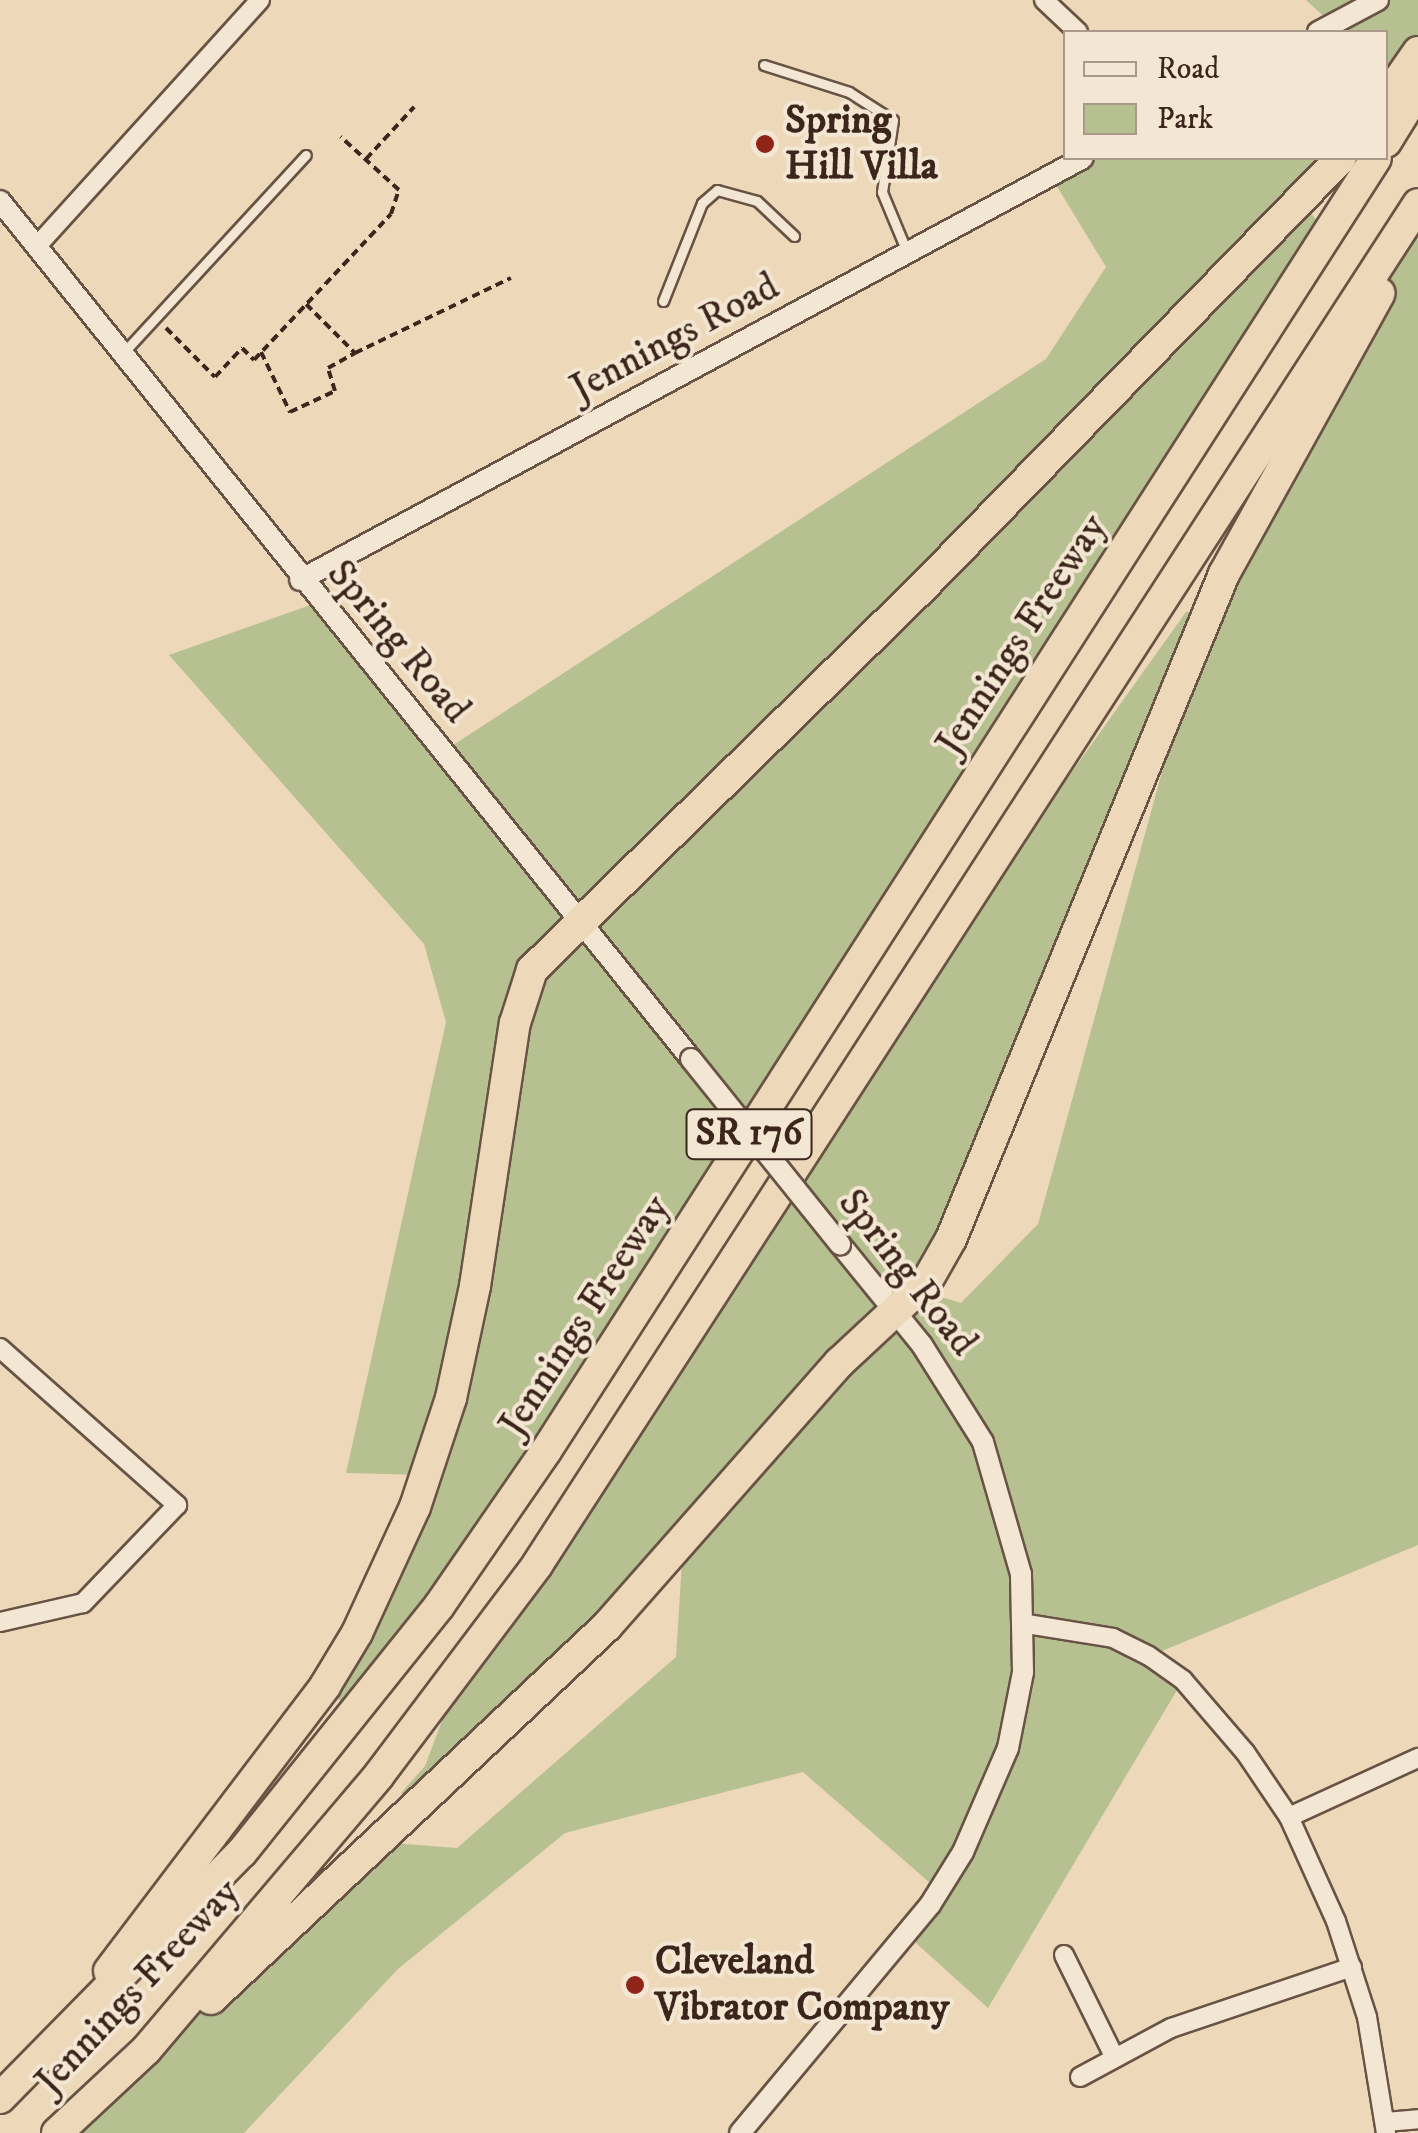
<!DOCTYPE html>
<html>
<head>
<meta charset="utf-8">
<style>
  body { margin:0 }
  #map { position:relative; width:1418px; height:2133px; overflow:hidden; background:#edd9ba; font-family:"IM FELL DW Pica",serif }
  div>[style] { position:absolute }
  .green>* { inset:0; background:#b6c091 }
  .path>* { height:4px; margin-top:-2px; transform-origin:0; background:repeating-linear-gradient(90deg,#3c261c 0 8px,transparent 0 13px) }
  .roads { filter:drop-shadow(2px 0 #685344) drop-shadow(-2px 0 #685344) drop-shadow(0 2px #685344) drop-shadow(0 -2px #685344) }
  .service>* { height:9px; margin:-4.5px; padding:0 4.5px; transform-origin:4.5px; border-radius:4.5px; background:#f3e6d2 }
  .minor>* { height:18px; margin:-9px; padding:0 9px; transform-origin:9px; border-radius:9px; background:#f3e6d2 }
  .tertiary>* { height:20px; margin:-10px; padding:0 10px; transform-origin:10px; border-radius:10px; background:#f3e6d2 }
  .motorway>* { height:30px; margin:-15px; padding:0 15px; transform-origin:15px; border-radius:15px; background:#edd9ba }
  .bridges { filter:drop-shadow(2px 0 #685344) drop-shadow(-2px 0 #685344) drop-shadow(0 2px #685344) drop-shadow(0 -2px #685344) }
  .tertiary-bridge>* { height:20px; margin:-10px; padding:0 10px; transform-origin:10px; border-radius:10px; background:#f3e6d2 }
  .dots>* { width:28px; height:28px; translate:-50% -50%; box-sizing:border-box; border:5px solid #f3e6d2; border-radius:50% }
  span { translate:-50% -50%; white-space:nowrap; text-align:center; line-height:1.15; -webkit-text-stroke:8px #f3e6d2; paint-order:stroke }
  .shield-label span { padding:2px 8px; background:#f3e6d2; border:2px solid; border-radius:8px; -webkit-text-stroke-width:0 }
  .shield-label { font-size:38px; color:#3c261c; font-weight:700 }
  .poi-label { font-size:40px; color:#3c261c; font-weight:700 }
  .left { translate:0 -50%; text-align:left }
  .street-label { font-size:40px; color:#3c261c }
  .legend { position:absolute; left:1063px; top:30px; width:325px; height:130px; box-sizing:border-box; background:#f3e6d2; border:2px solid #aa9989; margin:0; padding:12px 18px; list-style:none; font-size:30px; color:#3c261c }
  .legend li { display:flex; align-items:center; gap:20px; height:50px }
  .legend b { width:50px; border:2px solid #aa9989 }
</style>
</head>
<body>
<div id="map">
  <div class="green">
    <div style="clip-path:polygon(1306px 0,1418px 0,1418px 52px,1386px 98px,1386px 32px,1318px 32px,1332px 24px)"></div>
    <div style="clip-path:polygon(1083px 158px,1341px 158px,1303px 202px,1327px 235px,355px 1715px,325px 1686px,425px 1475px,346px 1473px,446px 1022px,424px 944px,169px 655px,319px 602px,444px 751px,1046px 359px,1106px 267px,1050px 175px)"></div>
    <div style="clip-path:polygon(1418px 212px,1418px 1545px,1150px 1656px,1183px 1680px,988px 2008px,906px 1934px,938px 1890px,803px 1772px,565px 1833px,398px 1969px,244px 2133px,57px 2133px,379px 1842px,457px 1848px,676px 1657px,683px 1545px,410px 1800px,401px 1793px,425px 1766px,461px 1670px,839px 1098px,1186px 612px,1196px 610px,942px 1232px,915px 1270px,918px 1290px,961px 1303px,1038px 1224px,1202px 626px)"></div>
  </div>
  <div class="path">
    <div style="left:366px;top:159px;width:71px;rotate:-47.3deg"></div>
    <div style="left:306px;top:304px;width:69px;rotate:45deg"></div>
    <div style="left:355px;top:353px;width:173px;rotate:-25.7deg"></div>
    <div style="left:166px;top:328px;width:69px;rotate:45deg"></div>
    <div style="left:215px;top:377px;width:40px;rotate:-47deg"></div>
    <div style="left:242px;top:348px;width:17px;rotate:45deg"></div>
    <div style="left:254px;top:360px;width:200px;rotate:-46.8deg"></div>
    <div style="left:391px;top:214px;width:25px;rotate:-72deg"></div>
    <div style="left:399px;top:190px;width:79px;rotate:-137.6deg"></div>
    <div style="left:261px;top:352px;width:67px;rotate:64.2deg"></div>
    <div style="left:290px;top:412px;width:50px;rotate:-25deg"></div>
    <div style="left:335px;top:391px;width:24px;rotate:-107deg"></div>
    <div style="left:328px;top:368px;width:31px;rotate:-29deg"></div>
  </div>
  <div class="roads">
    <div class="service">
      <div style="left:764px;top:65px;width:89px;rotate:17.6deg"></div>
      <div style="left:849px;top:92px;width:52px;rotate:32.5deg"></div>
      <div style="left:893px;top:120px;width:73px;rotate:98.7deg"></div>
      <div style="left:882px;top:192px;width:65px;rotate:67.4deg"></div>
      <div style="left:663px;top:301px;width:105px;rotate:-68.3deg"></div>
      <div style="left:702px;top:203px;width:20px;rotate:-41deg"></div>
      <div style="left:717px;top:190px;width:41px;rotate:15.4deg"></div>
      <div style="left:757px;top:201px;width:51px;rotate:43.4deg"></div>
      <div style="left:124px;top:352px;width:268px;rotate:-47.3deg"></div>
    </div>
    <div class="minor">
      <div style="left:1044px;top:0;width:47px;rotate:43.3deg"></div>
      <div style="left:37px;top:246px;width:332px;rotate:-47.8deg"></div>
      <div style="left:0;top:1348px;width:237px;rotate:41.6deg"></div>
      <div style="left:177px;top:1505px;width:136px;rotate:133.8deg"></div>
      <div style="left:83px;top:1603px;width:85px;rotate:167.1deg"></div>
      <div style="left:1027px;top:1624px;width:87px;rotate:9.2deg"></div>
      <div style="left:1113px;top:1638px;width:40px;rotate:26.6deg"></div>
      <div style="left:1149px;top:1656px;width:42px;rotate:35.2deg"></div>
      <div style="left:1183px;top:1680px;width:95px;rotate:49.3deg"></div>
      <div style="left:1245px;top:1752px;width:78px;rotate:55.9deg"></div>
      <div style="left:1289px;top:1817px;width:114px;rotate:65.7deg"></div>
      <div style="left:1336px;top:1921px;width:101px;rotate:72.1deg"></div>
      <div style="left:1367px;top:2017px;width:118px;rotate:80.7deg"></div>
      <div style="left:1289px;top:1817px;width:142px;rotate:-24.6deg"></div>
      <div style="left:1064px;top:1955px;width:110px;rotate:63.7deg"></div>
      <div style="left:1080px;top:2077px;width:103px;rotate:-28.3deg"></div>
      <div style="left:1171px;top:2028px;width:191px;rotate:-18.6deg"></div>
      <div style="left:1386px;top:2122px;width:32px;rotate:-5deg"></div>
    </div>
    <div class="tertiary">
      <div style="left:1318px;top:32px;width:68px;rotate:-28.1deg"></div>
      <div style="left:0;top:201px;width:1102px;rotate:51.15deg"></div>
      <div style="left:300px;top:580px;width:889px;rotate:-28.32deg"></div>
      <div style="left:740px;top:2133px;width:297px;rotate:-50.2deg"></div>
      <div style="left:930px;top:1905px;width:62px;rotate:-58.1deg"></div>
      <div style="left:963px;top:1852px;width:113px;rotate:-66.6deg"></div>
      <div style="left:1008px;top:1748px;width:77px;rotate:-78.8deg"></div>
      <div style="left:1023px;top:1672px;width:98px;rotate:-91.2deg"></div>
      <div style="left:1021px;top:1574px;width:137px;rotate:-106.1deg"></div>
      <div style="left:983px;top:1442px;width:115px;rotate:-122.2deg"></div>
      <div style="left:922px;top:1345px;width:130px;rotate:-129.1deg"></div>
    </div>
    <div class="motorway">
      <div style="left:1386px;top:98px;width:56px;rotate:-55.2deg"></div>
      <div style="left:1386px;top:142px;width:61px;rotate:-58.4deg"></div>
      <div style="left:109px;top:1971px;width:358px;rotate:-52.8deg"></div>
      <div style="left:325px;top:1686px;width:62px;rotate:-58.9deg"></div>
      <div style="left:357px;top:1633px;width:139px;rotate:-65.3deg"></div>
      <div style="left:415px;top:1507px;width:115px;rotate:-71.7deg"></div>
      <div style="left:451px;top:1398px;width:115px;rotate:-77.9deg"></div>
      <div style="left:475px;top:1286px;width:266px;rotate:-81.4deg"></div>
      <div style="left:515px;top:1023px;width:56px;rotate:-72.2deg"></div>
      <div style="left:532px;top:970px;width:546px;rotate:-44.41deg"></div>
      <div style="left:922px;top:588px;width:600px;rotate:-45.74deg"></div>
      <div style="left:211px;top:1999px;width:544px;rotate:-43.29deg"></div>
      <div style="left:607px;top:1626px;width:351px;rotate:-48.6deg"></div>
      <div style="left:839px;top:1363px;width:120px;rotate:-43deg"></div>
      <div style="left:927px;top:1281px;width:48px;rotate:-60.3deg"></div>
      <div style="left:951px;top:1239px;width:719px;rotate:-67.68deg"></div>
      <div style="left:1224px;top:574px;width:321px;rotate:-61deg"></div>
      <div style="left:0;top:2098px;width:345px;rotate:-45.5deg"></div>
      <div style="left:242px;top:1852px;width:315px;rotate:-51.3deg"></div>
      <div style="left:439px;top:1606px;width:188px;rotate:-55.4deg"></div>
      <div style="left:546px;top:1451px;width:1536px;rotate:-57.3deg"></div>
      <div style="left:57px;top:2133px;width:122px;rotate:-43deg"></div>
      <div style="left:146px;top:2050px;width:360px;rotate:-49.7deg"></div>
      <div style="left:379px;top:1775px;width:263px;rotate:-53deg"></div>
      <div style="left:537px;top:1565px;width:1621px;rotate:-57.08deg"></div>
    </div>
  </div>
  <div class="bridges">
    <div class="tertiary-bridge">
      <div style="left:691px;top:1059px;width:238px;rotate:51.2deg"></div>
    </div>
  </div>
  <div class="dots">
    <div style="left:765px;top:144px;background:#8f2418"></div>
    <div style="left:635px;top:1985px;background:#8f2418"></div>
  </div>
  <div class="shield-label">
    <span style="left:749px;top:1134px">SR 176</span>
  </div>
  <div class="poi-label">
    <span class="left" style="left:785px;top:144px">Spring<br>Hill Villa</span>
    <span class="left" style="left:655px;top:1985px">Cleveland<br>Vibrator Company</span>
  </div>
  <div class="street-label">
    <span style="left:675px;top:338px;rotate:-28deg">Jennings Road</span>
    <span style="left:1022px;top:635px;rotate:-57deg">Jennings Freeway</span>
    <span style="left:398px;top:642px;rotate:50deg">Spring Road</span>
    <span style="left:907px;top:1273px;rotate:52deg">Spring Road</span>
    <span style="left:585px;top:1316px;rotate:-57deg">Jennings Freeway</span>
    <span style="left:138px;top:1987px;rotate:-47deg">Jennings Freeway</span>
  </div>
  <ul class="legend">
  <li><b style="height:12px;background:#f3e6d2"></b>Road</li>
  <li><b style="height:28px;background:#b6c091"></b>Park</li>
  </ul>
</div>
</body>
</html>
